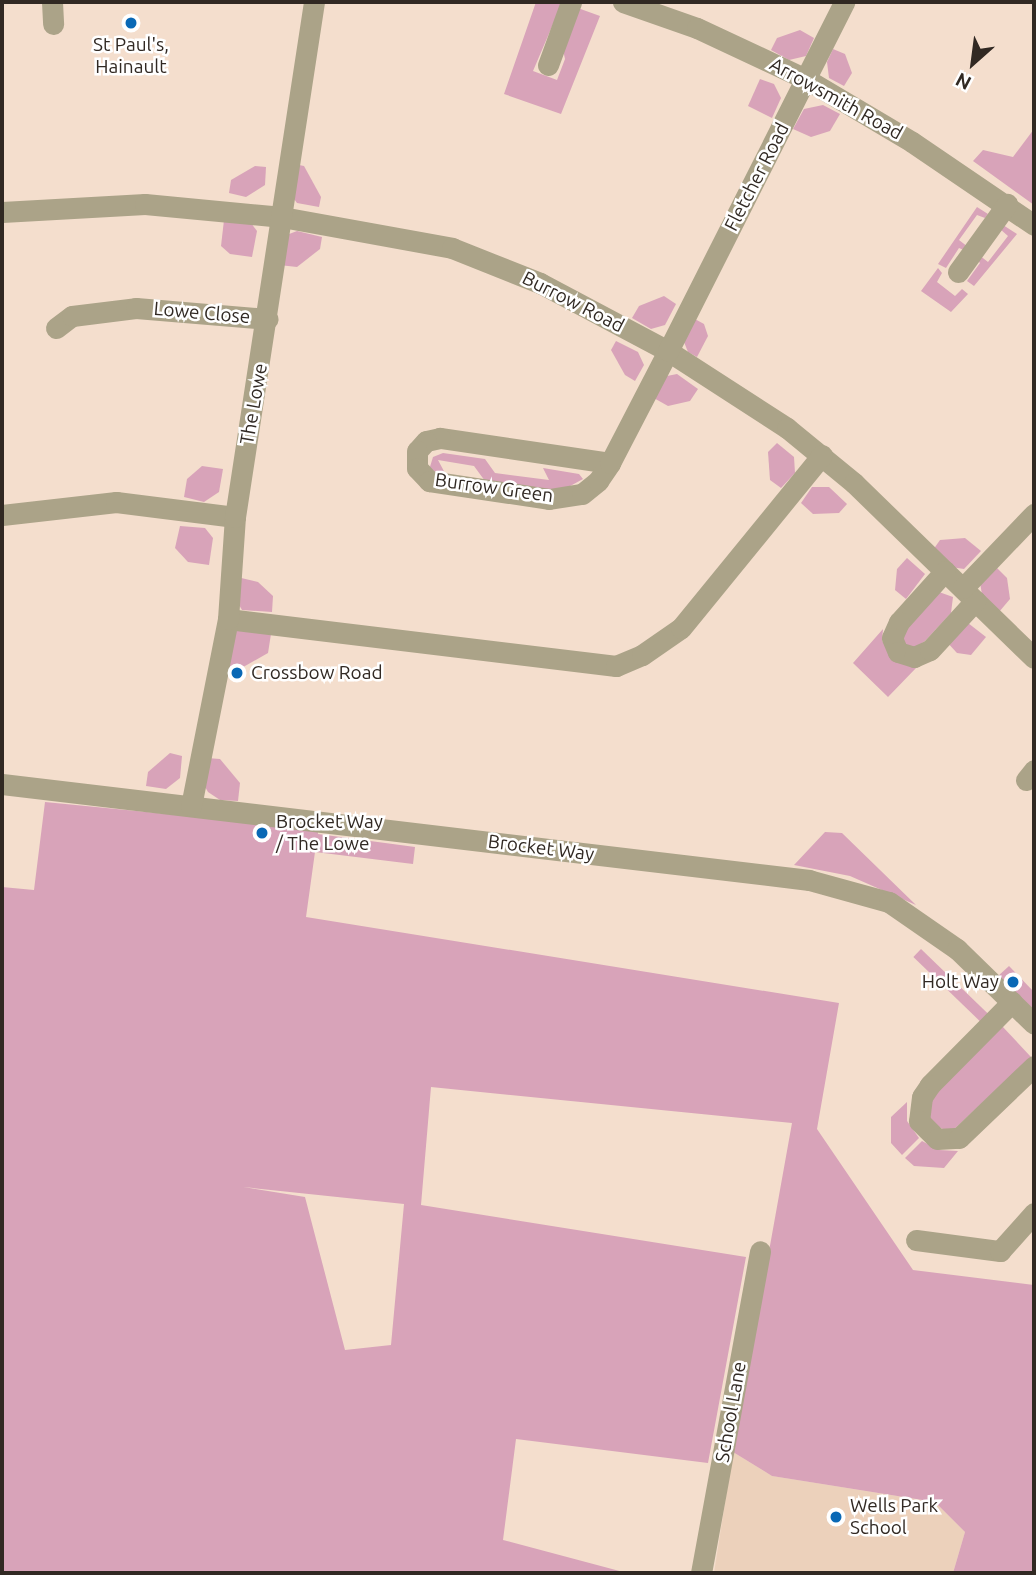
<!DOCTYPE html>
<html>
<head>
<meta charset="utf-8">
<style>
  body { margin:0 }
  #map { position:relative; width:1036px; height:1575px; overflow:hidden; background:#f4decd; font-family:Ubuntu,sans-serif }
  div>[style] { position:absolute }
  .built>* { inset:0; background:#ecd1bb }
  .green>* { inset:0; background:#d8a3b9; transform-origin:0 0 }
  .minor>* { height:21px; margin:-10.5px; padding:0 10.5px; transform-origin:10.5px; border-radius:10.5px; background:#aba388 }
  .dots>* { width:19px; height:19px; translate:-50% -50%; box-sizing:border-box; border:4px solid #fff; border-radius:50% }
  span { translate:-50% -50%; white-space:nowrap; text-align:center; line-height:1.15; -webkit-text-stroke:5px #fff; paint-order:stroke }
  .poi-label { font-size:19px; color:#312923 }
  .left { translate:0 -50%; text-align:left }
  .right { translate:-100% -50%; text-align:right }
  .street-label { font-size:19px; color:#312923 }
  .frame { position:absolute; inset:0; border:4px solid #312923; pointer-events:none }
  .north { position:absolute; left:938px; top:28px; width:70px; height:70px; -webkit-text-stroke:5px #fff; paint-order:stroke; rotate:208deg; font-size:19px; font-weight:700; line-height:28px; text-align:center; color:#312923 }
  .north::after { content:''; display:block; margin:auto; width:24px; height:32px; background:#312923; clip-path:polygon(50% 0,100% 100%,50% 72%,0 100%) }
</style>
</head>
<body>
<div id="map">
  <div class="built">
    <div style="clip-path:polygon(733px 1452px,772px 1476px,935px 1502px,965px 1532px,953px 1573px,714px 1573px)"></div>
  </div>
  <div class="green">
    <div style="clip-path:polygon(536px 2px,562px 3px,533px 71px,557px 80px,565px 59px,562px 45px,575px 7px,600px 16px,561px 114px,504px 94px)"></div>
    <div style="clip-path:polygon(800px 30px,814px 38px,806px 56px,789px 60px,771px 50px,777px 38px)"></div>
    <div style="clip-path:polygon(833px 49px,845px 54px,852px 73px,844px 86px,829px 78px,827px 62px)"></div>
    <div style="clip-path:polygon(760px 79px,774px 84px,781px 98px,772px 118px,748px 106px)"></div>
    <div style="clip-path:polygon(823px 105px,840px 114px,830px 131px,811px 137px,793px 129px,804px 109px)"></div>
    <div style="clip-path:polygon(1034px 129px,1034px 205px,973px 161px,983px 150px,1013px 157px)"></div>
    <div style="clip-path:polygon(294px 164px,304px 166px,321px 197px,319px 207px,297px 203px,289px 192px)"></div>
    <div style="clip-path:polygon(255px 166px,266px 167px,265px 185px,246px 197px,229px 193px,231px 180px)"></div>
    <div style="clip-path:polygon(977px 207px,988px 214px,985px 218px,977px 215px,959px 240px,968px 247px,966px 251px,959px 248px,946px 268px,938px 264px)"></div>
    <div style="clip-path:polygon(224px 220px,251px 223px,257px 231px,252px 257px,230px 254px,221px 246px)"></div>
    <div style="clip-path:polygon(1003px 225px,1017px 234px,974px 286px,967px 281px,980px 263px,976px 259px,979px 255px,988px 262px,1008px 236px,1000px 229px)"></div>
    <div style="clip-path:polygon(297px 231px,322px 237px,320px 249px,297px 267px,279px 265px,284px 236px)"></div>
    <div style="clip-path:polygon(938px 268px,942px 273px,937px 282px,955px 296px,962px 289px,968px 294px,951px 312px,921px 291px)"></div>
    <div style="clip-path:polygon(664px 296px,676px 304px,665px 325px,651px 329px,632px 318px,639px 306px)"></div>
    <div style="clip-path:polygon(693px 318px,704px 324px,708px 336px,697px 357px,688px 352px,682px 337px)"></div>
    <div style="clip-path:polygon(616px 341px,638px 352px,644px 365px,635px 381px,625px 375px,611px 350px)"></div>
    <div style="clip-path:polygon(677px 374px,698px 389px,690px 401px,668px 406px,652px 397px,662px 377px)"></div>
    <div style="clip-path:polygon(777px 443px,794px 457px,795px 473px,781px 488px,770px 480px,768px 452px)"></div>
    <div style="clip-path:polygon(443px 453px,485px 459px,495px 473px,549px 480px,543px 468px,579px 474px,583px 479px,561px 491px,485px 481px,474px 466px,438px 460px,446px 475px,429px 470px,433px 457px)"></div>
    <div style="clip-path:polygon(202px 466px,223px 469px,219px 492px,204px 502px,184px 497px,187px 479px)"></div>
    <div style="clip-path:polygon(812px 487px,829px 487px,847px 504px,839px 513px,813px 514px,801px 503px)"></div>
    <div style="clip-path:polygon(180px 526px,205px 528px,213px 538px,209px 565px,188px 562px,175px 548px)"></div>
    <div style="clip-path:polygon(965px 538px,981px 551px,964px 569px,951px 567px,933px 550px,940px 540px)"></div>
    <div style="clip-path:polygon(907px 558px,925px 574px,906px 599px,895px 590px,897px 569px)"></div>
    <div style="clip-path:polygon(995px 566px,1007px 578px,1010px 599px,999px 612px,982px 595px,980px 582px)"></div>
    <div style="clip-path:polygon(237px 577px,258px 582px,273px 596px,272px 612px,242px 610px,235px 598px)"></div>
    <div style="clip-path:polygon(939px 592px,953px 597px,951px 613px,925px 641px,915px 648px,905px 645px,900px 631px)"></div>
    <div style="clip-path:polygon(968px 623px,986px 637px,971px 655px,957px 653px,945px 640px)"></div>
    <div style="clip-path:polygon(883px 629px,882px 641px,904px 664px,917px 667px,888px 697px,853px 663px)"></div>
    <div style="clip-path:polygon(239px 630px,271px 634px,268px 653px,238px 670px,225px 669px,230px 635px)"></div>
    <div style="clip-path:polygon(170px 753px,182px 756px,180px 778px,166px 789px,146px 786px,148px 772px)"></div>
    <div style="clip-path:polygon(207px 758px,220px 759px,240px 783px,238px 801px,220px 800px,208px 792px,203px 783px)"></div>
    <div style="clip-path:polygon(evenodd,45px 802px,318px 829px,318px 834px,415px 847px,413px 864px,315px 852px,306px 917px,839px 1003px,817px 1129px,913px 1270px,1034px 1285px,1034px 1573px,953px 1573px,965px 1532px,935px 1502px,772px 1476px,733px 1452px,792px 1123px,431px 1087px,421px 1205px,746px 1257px,708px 1463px,516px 1439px,503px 1540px,627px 1573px,2px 1573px,2px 887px,34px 890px,45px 802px,243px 1187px,404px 1204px,391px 1345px,345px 1350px,305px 1197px,243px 1187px)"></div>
    <div style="clip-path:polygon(825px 832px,842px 833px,916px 905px,850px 876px,794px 865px)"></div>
    <div style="left:921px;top:949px;width:95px;height:11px;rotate:44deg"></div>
    <div style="clip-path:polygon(1009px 966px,1034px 992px,1034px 1007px,1029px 1012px,997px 977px)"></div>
    <div style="clip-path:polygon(1002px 1026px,1031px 1057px,950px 1133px,928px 1121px,932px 1095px)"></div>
    <div style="clip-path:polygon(907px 1102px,907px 1121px,919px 1138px,902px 1155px,891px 1143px,891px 1117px)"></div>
    <div style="clip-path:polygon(922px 1141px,939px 1150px,958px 1151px,944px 1168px,914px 1166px,905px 1158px)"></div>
  </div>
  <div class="minor">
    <div style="left:52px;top:2px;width:22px;rotate:87deg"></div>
    <div style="left:623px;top:2px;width:78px;rotate:19.4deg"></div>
    <div style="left:697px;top:28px;width:120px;rotate:25.1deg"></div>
    <div style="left:806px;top:79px;width:123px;rotate:30.7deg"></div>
    <div style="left:912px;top:142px;width:148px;rotate:34.2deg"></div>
    <div style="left:548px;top:65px;width:67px;rotate:-69.9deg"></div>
    <div style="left:2px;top:212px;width:143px;rotate:-3.2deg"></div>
    <div style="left:145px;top:204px;width:138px;rotate:5.4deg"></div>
    <div style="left:282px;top:217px;width:173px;rotate:10.3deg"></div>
    <div style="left:452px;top:248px;width:95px;rotate:21.7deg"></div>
    <div style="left:540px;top:283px;width:145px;rotate:28deg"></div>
    <div style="left:668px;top:351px;width:142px;rotate:32.9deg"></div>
    <div style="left:787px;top:428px;width:87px;rotate:39.4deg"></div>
    <div style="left:854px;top:483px;width:251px;rotate:44.2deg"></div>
    <div style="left:958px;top:272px;width:84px;rotate:-54.2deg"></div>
    <div style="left:56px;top:328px;width:20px;rotate:-37deg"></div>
    <div style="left:72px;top:316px;width:64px;rotate:-7.1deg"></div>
    <div style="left:136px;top:308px;width:132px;rotate:4.8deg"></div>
    <div style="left:610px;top:463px;width:172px;rotate:-171.6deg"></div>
    <div style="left:440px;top:438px;width:14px;rotate:168deg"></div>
    <div style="left:426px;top:441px;width:13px;rotate:132deg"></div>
    <div style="left:417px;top:451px;width:17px;rotate:90deg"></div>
    <div style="left:417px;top:468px;width:18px;rotate:47deg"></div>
    <div style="left:429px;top:481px;width:121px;rotate:8.5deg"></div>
    <div style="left:549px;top:499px;width:33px;rotate:-9deg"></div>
    <div style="left:582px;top:494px;width:21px;rotate:-39deg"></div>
    <div style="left:598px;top:481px;width:22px;rotate:-56deg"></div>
    <div style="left:610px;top:463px;width:126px;rotate:-62.6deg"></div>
    <div style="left:668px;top:351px;width:391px;rotate:-63.2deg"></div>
    <div style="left:2px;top:515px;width:115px;rotate:-6.5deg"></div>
    <div style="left:116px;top:502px;width:120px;rotate:7.2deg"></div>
    <div style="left:945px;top:571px;width:69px;rotate:132deg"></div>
    <div style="left:899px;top:622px;width:17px;rotate:114deg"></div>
    <div style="left:892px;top:638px;width:15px;rotate:67deg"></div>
    <div style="left:898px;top:652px;width:17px;rotate:17deg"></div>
    <div style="left:914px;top:657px;width:17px;rotate:-24deg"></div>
    <div style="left:930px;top:650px;width:67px;rotate:-47.4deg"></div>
    <div style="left:963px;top:588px;width:103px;rotate:-46.2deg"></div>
    <div style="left:228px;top:619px;width:391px;rotate:6.9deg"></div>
    <div style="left:616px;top:666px;width:28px;rotate:-23deg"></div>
    <div style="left:642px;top:655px;width:47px;rotate:-34.7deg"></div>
    <div style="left:681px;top:628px;width:223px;rotate:-50.8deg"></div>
    <div style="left:1026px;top:780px;width:13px;rotate:-51deg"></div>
    <div style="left:2px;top:784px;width:813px;rotate:6.78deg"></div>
    <div style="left:809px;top:880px;width:83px;rotate:15.4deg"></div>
    <div style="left:889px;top:902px;width:83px;rotate:34.7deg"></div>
    <div style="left:957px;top:949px;width:107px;rotate:44.2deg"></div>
    <div style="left:191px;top:806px;width:191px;rotate:-78.8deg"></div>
    <div style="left:228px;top:619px;width:102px;rotate:-86.1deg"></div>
    <div style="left:235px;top:517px;width:521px;rotate:-81.28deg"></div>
    <div style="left:1012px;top:1002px;width:117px;rotate:134.7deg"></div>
    <div style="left:930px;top:1085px;width:14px;rotate:124deg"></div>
    <div style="left:922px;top:1097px;width:24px;rotate:97deg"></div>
    <div style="left:919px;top:1121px;width:25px;rotate:45deg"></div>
    <div style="left:937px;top:1139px;width:22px;rotate:-3deg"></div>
    <div style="left:959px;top:1138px;width:104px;rotate:-43.8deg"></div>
    <div style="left:916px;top:1240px;width:85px;rotate:7.5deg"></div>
    <div style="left:1000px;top:1251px;width:51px;rotate:-48.2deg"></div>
    <div style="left:701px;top:1573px;width:327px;rotate:-79.6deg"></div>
  </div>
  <div class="dots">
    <div style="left:131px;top:23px;background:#0968b5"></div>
    <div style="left:237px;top:673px;background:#0968b5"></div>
    <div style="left:262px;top:833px;background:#0968b5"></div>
    <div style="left:1013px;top:982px;background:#0968b5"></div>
    <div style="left:836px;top:1517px;background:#0968b5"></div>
  </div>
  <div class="poi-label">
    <span style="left:131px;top:56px">St Paul's,<br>Hainault</span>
    <span class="left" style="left:251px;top:673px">Crossbow Road</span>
    <span class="left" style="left:276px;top:833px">Brocket Way<br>/ The Lowe</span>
    <span class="right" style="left:999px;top:982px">Holt Way</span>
    <span class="left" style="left:850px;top:1517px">Wells Park<br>School</span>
  </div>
  <div class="street-label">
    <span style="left:836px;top:99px;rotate:29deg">Arrowsmith Road</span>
    <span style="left:757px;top:177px;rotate:-63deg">Fletcher Road</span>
    <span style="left:573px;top:302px;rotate:27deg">Burrow Road</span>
    <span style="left:202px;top:313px;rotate:5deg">Lowe Close</span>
    <span style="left:254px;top:404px;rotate:-80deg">The Lowe</span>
    <span style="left:494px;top:488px;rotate:8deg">Burrow Green</span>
    <span style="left:541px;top:848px;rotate:7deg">Brocket Way</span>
    <span style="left:731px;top:1412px;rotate:-80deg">School Lane</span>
  </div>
  <div class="frame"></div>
  <div class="north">N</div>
</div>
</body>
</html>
